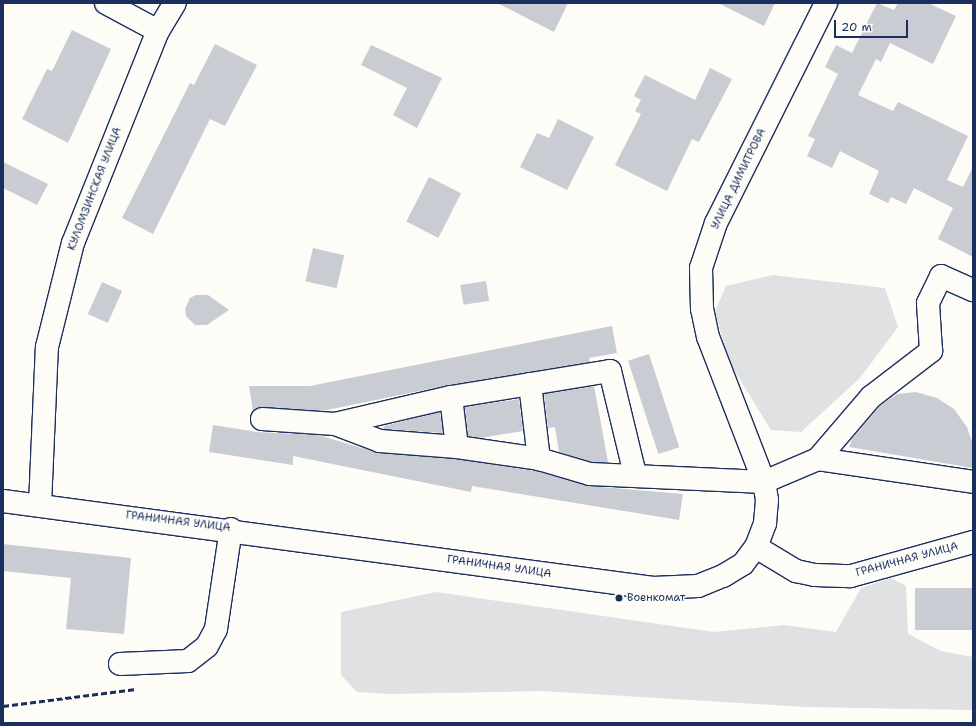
<!DOCTYPE html>
<html>
<head>
<meta charset="utf-8">
<style>
  body { margin:0 }
  #map { position:relative; width:976px; height:726px; overflow:hidden; background:#fdfcf7; font-family:"Shantell Sans",sans-serif }
  div>[style] { position:absolute }
  .green>* { inset:0; background:#e0e1e3 }
  .building>* { inset:0; background:#c9ccd3; transform-origin:0 0 }
  .roads { filter:drop-shadow(1px 0 #1b2f5e) drop-shadow(-1px 0 #1b2f5e) drop-shadow(0 1px #1b2f5e) drop-shadow(0 -1px #1b2f5e) }
  .minor>* { height:22px; margin:-11px; padding:0 11px; transform-origin:11px; border-radius:11px; background:#fdfcf7 }
  .major>* { height:22px; margin:-11px; padding:0 11px; transform-origin:11px; border-radius:11px; background:#fdfcf7 }
  .rail>* { height:3px; margin-top:-1.5px; transform-origin:0; background:repeating-linear-gradient(90deg,#1b2f5e 0 6px,transparent 0 9px) }
  .dots>* { width:11px; height:11px; translate:-50% -50%; box-sizing:border-box; border:2px solid #fdfcf7; border-radius:50% }
  span { translate:-50% -50%; white-space:nowrap; text-align:center; line-height:1.15; -webkit-text-stroke:3px #fdfcf7; paint-order:stroke }
  .street-label { font-size:11px; color:#1b2f5e }
  .poi-label { font-size:11px; color:#1b2f5e }
  .left { translate:0 -50%; text-align:left }
  .frame { position:absolute; inset:0; border:4px solid #1b2f5e; pointer-events:none }
  .scale { position:absolute; left:834px; top:20px; width:74px; height:18px; box-sizing:border-box; border:2px solid #1b2f5e; border-top:0; padding-left:5px; font-size:12px; line-height:14px; white-space:nowrap; color:#1b2f5e; -webkit-text-stroke:3px #fdfcf7; paint-order:stroke }
</style>
</head>
<body>
<div id="map">
  <div class="green">
    <div style="clip-path:polygon(773px 275px,885px 288px,898px 327px,860px 378px,801px 432px,771px 430px,729px 362px,715px 311px,726px 286px)"></div>
    <div style="clip-path:polygon(891px 578px,906px 586px,908px 634px,941px 651px,973px 657px,973px 710px,806px 707px,542px 691px,389px 694px,357px 692px,341px 675px,341px 612px,436px 592px,714px 632px,784px 625px,836px 632px,861px 588px)"></div>
  </div>
  <div class="building">
    <div style="clip-path:polygon(497px 3px,568px 3px,554px 32px)"></div>
    <div style="clip-path:polygon(718px 3px,775px 3px,764px 26px)"></div>
    <div style="clip-path:polygon(877px 3px,894px 10px,898px 3px,928px 3px,956px 16px,933px 64px,890px 43px,881px 62px,876px 59px,858px 95px,893px 111px,898px 102px,968px 136px,947px 180px,963px 187px,973px 167px,973px 257px,938px 239px,953px 208px,914px 188px,906px 204px,891px 197px,888px 203px,869px 194px,879px 171px,840px 151px,832px 168px,807px 156px,815px 139px,808px 136px,838px 74px,825px 67px,836px 45px,852px 53px)"></div>
    <div style="clip-path:polygon(72px 30px,111px 49px,68px 143px,22px 119px,47px 69px,52px 71px)"></div>
    <div style="clip-path:polygon(215px 44px,257px 65px,225px 126px,210px 119px,153px 234px,122px 218px,190px 83px,194px 85px)"></div>
    <div style="clip-path:polygon(371px 45px,442px 78px,417px 128px,393px 115px,407px 88px,361px 65px)"></div>
    <div style="clip-path:polygon(710px 68px,732px 79px,699px 142px,692px 139px,667px 191px,615px 165px,641px 114px,635px 111px,641px 100px,634px 96px,645px 75px,695px 100px)"></div>
    <div style="clip-path:polygon(558px 119px,594px 137px,567px 190px,520px 167px,537px 133px,549px 138px)"></div>
    <div style="clip-path:polygon(3px 162px,48px 184px,37px 205px,3px 188px)"></div>
    <div style="left:429px;top:177px;width:36px;height:50px;rotate:27deg"></div>
    <div style="left:313px;top:248px;width:32px;height:34px;rotate:13deg"></div>
    <div style="left:486px;top:281px;width:20px;height:26px;rotate:81deg"></div>
    <div style="left:102px;top:282px;width:22px;height:35px;rotate:24deg"></div>
    <div style="clip-path:polygon(196px 295px,208px 295px,229px 310px,207px 325px,195px 325px,186px 316px,185px 309px,190px 298px)"></div>
    <div style="clip-path:polygon(612px 326px,617px 353px,589px 358px,590px 362px,449px 385px,322px 411px,263px 407px,253px 411px,249px 386px,310px 386px)"></div>
    <div style="left:649px;top:354px;width:98px;height:22px;rotate:72deg"></div>
    <div style="clip-path:polygon(594px 386px,608px 462px,592px 462px,559px 452px,555px 427px,548px 428px,544px 394px)"></div>
    <div style="clip-path:polygon(916px 392px,937px 398px,954px 409px,967px 427px,973px 445px,973px 468px,849px 447px,852px 439px,880px 406px,897px 394px)"></div>
    <div style="clip-path:polygon(519px 399px,523px 431px,480px 438px,468px 436px,465px 407px)"></div>
    <div style="clip-path:polygon(440px 412px,443px 433px,383px 429px,384px 426px)"></div>
    <div style="clip-path:polygon(213px 425px,257px 432px,318px 435px,379px 453px,456px 459px,536px 471px,589px 486px,683px 494px,679px 520px,472px 486px,471px 492px,293px 456px,293px 465px,209px 452px)"></div>
    <div style="clip-path:polygon(3px 544px,131px 558px,124px 634px,66px 629px,71px 578px,3px 571px)"></div>
    <div style="left:915px;top:588px;width:58px;height:42px"></div>
  </div>
  <div class="roads">
    <div class="minor">
      <div style="left:106px;top:3px;width:59px;rotate:28.3deg"></div>
      <div style="left:530px;top:384px;width:76px;rotate:83.2deg"></div>
      <div style="left:451px;top:397px;width:50px;rotate:83.2deg"></div>
      <div style="left:262px;top:419px;width:73px;rotate:3.9deg"></div>
      <div style="left:335px;top:424px;width:119px;rotate:-13.1deg"></div>
      <div style="left:451px;top:397px;width:161px;rotate:-9.3deg"></div>
      <div style="left:610px;top:371px;width:106px;rotate:76.4deg"></div>
      <div style="left:335px;top:424px;width:48px;rotate:20.7deg"></div>
      <div style="left:380px;top:441px;width:77px;rotate:4.5deg"></div>
      <div style="left:457px;top:447px;width:83px;rotate:8.3deg"></div>
      <div style="left:539px;top:459px;width:53px;rotate:16.4deg"></div>
      <div style="left:590px;top:474px;width:174px;rotate:2.6deg"></div>
      <div style="left:764px;top:482px;width:59px;rotate:-23.1deg"></div>
      <div style="left:818px;top:459px;width:82px;rotate:-49.5deg"></div>
      <div style="left:871px;top:397px;width:76px;rotate:-37.5deg"></div>
      <div style="left:931px;top:351px;width:48px;rotate:-93.6deg"></div>
      <div style="left:928px;top:303px;width:30px;rotate:-64deg"></div>
      <div style="left:941px;top:276px;width:35px;rotate:24deg"></div>
      <div style="left:818px;top:459px;width:157px;rotate:8.4deg"></div>
      <div style="left:40px;top:505px;width:158px;rotate:-87.5deg"></div>
      <div style="left:47px;top:347px;width:107px;rotate:-76deg"></div>
      <div style="left:73px;top:243px;width:228px;rotate:-68.2deg"></div>
      <div style="left:158px;top:31px;width:33px;rotate:-59deg"></div>
      <div style="left:756px;top:547px;width:47px;rotate:31deg"></div>
      <div style="left:796px;top:571px;width:19px;rotate:12deg"></div>
      <div style="left:815px;top:575px;width:36px;rotate:2deg"></div>
      <div style="left:851px;top:576px;width:127px;rotate:-15.6deg"></div>
      <div style="left:120px;top:664px;width:68px;rotate:-2.5deg"></div>
      <div style="left:188px;top:661px;width:24px;rotate:-38deg"></div>
      <div style="left:207px;top:646px;width:19px;rotate:-62deg"></div>
      <div style="left:216px;top:629px;width:101px;rotate:-81.5deg"></div>
    </div>
    <div class="major">
      <div style="left:3px;top:501px;width:656px;rotate:7.62deg"></div>
      <div style="left:653px;top:588px;width:45px;rotate:-2.5deg"></div>
      <div style="left:698px;top:586px;width:27px;rotate:-22deg"></div>
      <div style="left:723px;top:576px;width:23px;rotate:-31deg"></div>
      <div style="left:743px;top:564px;width:21px;rotate:-53deg"></div>
      <div style="left:756px;top:547px;width:26px;rotate:-69deg"></div>
      <div style="left:765px;top:523px;width:23px;rotate:-85deg"></div>
      <div style="left:767px;top:500px;width:18px;rotate:-99deg"></div>
      <div style="left:764px;top:482px;width:155px;rotate:-111.1deg"></div>
      <div style="left:708px;top:337px;width:29px;rotate:-102deg"></div>
      <div style="left:702px;top:309px;width:41px;rotate:-91.4deg"></div>
      <div style="left:701px;top:268px;width:47px;rotate:-71.6deg"></div>
      <div style="left:716px;top:223px;width:246px;rotate:-63.4deg"></div>
    </div>
  </div>
  <div class="rail">
    <div style="left:3px;top:706px;width:134px;rotate:-7.3deg"></div>
  </div>
  <div class="dots">
    <div style="left:619px;top:598px;background:#1b2f5e"></div>
  </div>
  <div class="street-label">
    <span style="left:739px;top:179px;rotate:-64deg">УЛИЦА ДИМИТРОВА</span>
    <span style="left:95px;top:189px;rotate:-69deg">КУЛОМЗИНСКАЯ УЛИЦА</span>
    <span style="left:178px;top:522px;rotate:7deg">ГРАНИЧНАЯ УЛИЦА</span>
    <span style="left:907px;top:560px;rotate:-15deg">ГРАНИЧНАЯ УЛИЦА</span>
    <span style="left:499px;top:567px;rotate:8deg">ГРАНИЧНАЯ УЛИЦА</span>
  </div>
  <div class="poi-label">
    <span class="left" style="left:627px;top:598px">Военкомат</span>
  </div>
  <div class="frame"></div>
  <div class="scale">20 m</div>
</div>
</body>
</html>
